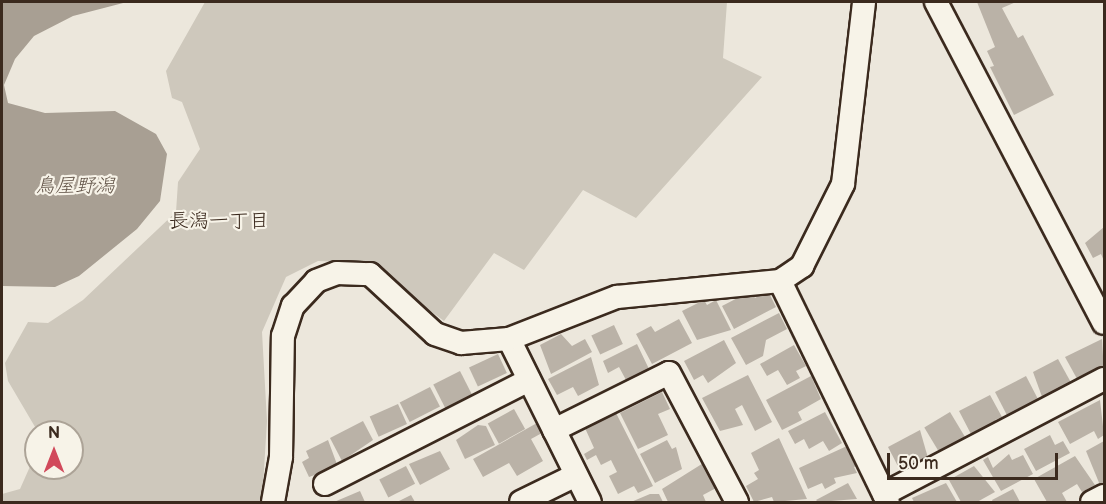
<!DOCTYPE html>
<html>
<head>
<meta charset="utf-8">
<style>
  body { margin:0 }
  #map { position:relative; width:1106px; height:504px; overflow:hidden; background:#ece7dc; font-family:"Balsamiq Sans","Klee One",sans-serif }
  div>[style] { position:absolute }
  .green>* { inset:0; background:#cec8bc }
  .water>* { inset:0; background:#a89f93 }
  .building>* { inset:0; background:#bab2a7; transform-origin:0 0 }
  .roads { filter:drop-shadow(2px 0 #3b2a1e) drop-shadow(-2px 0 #3b2a1e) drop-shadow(0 2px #3b2a1e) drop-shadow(0 -2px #3b2a1e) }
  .minor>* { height:22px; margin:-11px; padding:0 11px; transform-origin:11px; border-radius:11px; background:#f7f3e8 }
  span { translate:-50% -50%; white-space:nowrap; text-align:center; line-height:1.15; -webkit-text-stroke:4.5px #f7f3e8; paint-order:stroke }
  .water-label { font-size:20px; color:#615347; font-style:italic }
  .neighbourhood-label { font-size:20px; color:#3b2a1e }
  .frame { position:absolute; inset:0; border:3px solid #3b2a1e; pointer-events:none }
  .north { position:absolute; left:24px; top:420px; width:60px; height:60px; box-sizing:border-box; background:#f7f3e8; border:2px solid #aca397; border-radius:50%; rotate:0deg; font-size:16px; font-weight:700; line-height:24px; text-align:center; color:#3b2a1e }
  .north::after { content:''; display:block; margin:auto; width:21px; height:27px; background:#d1495b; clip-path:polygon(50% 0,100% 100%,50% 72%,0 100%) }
  .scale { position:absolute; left:887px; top:453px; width:171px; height:27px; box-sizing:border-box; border:3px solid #3b2a1e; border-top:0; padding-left:8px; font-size:18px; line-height:21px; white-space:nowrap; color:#3b2a1e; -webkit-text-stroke:4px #f7f3e8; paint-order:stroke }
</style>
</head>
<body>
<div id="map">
  <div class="green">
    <div style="clip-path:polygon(205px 2px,727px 2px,723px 58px,762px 77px,636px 218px,583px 190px,524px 270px,494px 253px,444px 321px,366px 263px,318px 261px,286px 277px,262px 332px,267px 421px,262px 502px,2px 502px,2px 494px,20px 489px,36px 453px,36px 468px,72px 468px,72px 432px,38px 432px,8px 381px,5px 363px,28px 322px,48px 323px,83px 300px,176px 212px,178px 182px,200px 149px,182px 102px,172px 98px,166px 71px)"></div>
  </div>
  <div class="water">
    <div style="clip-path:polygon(2px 2px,127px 2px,73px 16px,34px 36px,15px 59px,4px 85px,8px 103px,45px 113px,115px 111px,156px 134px,167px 154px,160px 201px,137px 229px,79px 276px,55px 287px,2px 286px)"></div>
  </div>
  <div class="building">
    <div style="clip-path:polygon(977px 2px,1016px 2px,1002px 8px,1018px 38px,1023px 35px,1054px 95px,1014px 115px,990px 67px,994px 66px,987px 51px,995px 47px)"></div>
    <div style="clip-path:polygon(1104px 227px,1104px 261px,1101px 254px,1093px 258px,1085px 243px)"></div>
    <div style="clip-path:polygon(751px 291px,755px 298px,768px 291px,776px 307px,734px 329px,722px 306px)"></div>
    <div style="clip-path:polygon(704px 300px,707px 305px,716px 300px,731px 330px,697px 340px,682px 311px)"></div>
    <div style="clip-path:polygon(779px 313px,787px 329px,766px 340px,763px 356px,746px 365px,731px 338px)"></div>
    <div style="clip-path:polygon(679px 319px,692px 343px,652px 364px,636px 334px,651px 326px,655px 332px)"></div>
    <div style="left:614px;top:325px;width:21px;height:25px;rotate:65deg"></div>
    <div style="clip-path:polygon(561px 334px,572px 346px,585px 339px,592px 352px,551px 374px,540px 345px)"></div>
    <div style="clip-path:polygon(1102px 339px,1104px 374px,1081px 386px,1065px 357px)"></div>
    <div style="clip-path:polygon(724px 340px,736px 363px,708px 383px,703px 375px,694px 380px,684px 361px)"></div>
    <div style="clip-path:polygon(637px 344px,649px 369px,626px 380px,619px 367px,608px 373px,603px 361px)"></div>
    <div style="clip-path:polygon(794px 345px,806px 366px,796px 371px,800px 378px,787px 385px,778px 370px,767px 376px,760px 364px)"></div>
    <div style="left:498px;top:354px;width:21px;height:32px;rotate:65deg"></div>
    <div style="clip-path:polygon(591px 357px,599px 385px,578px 396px,573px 387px,557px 395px,548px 379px)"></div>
    <div style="clip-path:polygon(1058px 359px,1074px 388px,1045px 405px,1033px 372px)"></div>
    <div style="left:460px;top:371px;width:28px;height:30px;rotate:63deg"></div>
    <div style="clip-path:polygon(748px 375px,772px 422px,755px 431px,742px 405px,735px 409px,743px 425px,720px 431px,702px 398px)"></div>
    <div style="clip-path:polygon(811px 376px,821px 399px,798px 412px,802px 420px,782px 430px,766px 400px)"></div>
    <div style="clip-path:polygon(1026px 376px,1039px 401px,1011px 423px,995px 392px)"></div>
    <div style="left:430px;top:387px;width:22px;height:34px;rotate:63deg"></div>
    <div style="clip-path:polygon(662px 392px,670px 409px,658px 414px,668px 435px,638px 449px,620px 413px)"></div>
    <div style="clip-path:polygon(990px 395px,1002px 417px,995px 420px,999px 428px,972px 436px,959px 411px)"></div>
    <div style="clip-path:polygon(1100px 400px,1104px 435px,1098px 439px,1094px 431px,1070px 444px,1058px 422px)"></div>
    <div style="left:398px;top:404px;width:22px;height:31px;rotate:66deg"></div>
    <div style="left:514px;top:409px;width:23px;height:30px;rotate:61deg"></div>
    <div style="clip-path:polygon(825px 412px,842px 443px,829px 451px,823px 441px,809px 449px,804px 439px,795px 444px,788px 431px)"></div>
    <div style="left:950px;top:412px;width:31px;height:30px;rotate:59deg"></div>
    <div style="clip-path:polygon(616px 413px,653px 486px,638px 493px,634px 486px,618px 494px,609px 476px,617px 472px,611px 460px,601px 465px,596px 455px,587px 460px,584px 454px,594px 448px,585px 428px)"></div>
    <div style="clip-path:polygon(363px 421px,373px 440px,342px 461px,330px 438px)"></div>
    <div style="clip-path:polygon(537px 423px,542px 433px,531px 439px,543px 461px,517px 476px,509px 463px,483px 477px,473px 459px)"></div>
    <div style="clip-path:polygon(478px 425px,486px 426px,495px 445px,465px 459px,456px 440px)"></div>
    <div style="clip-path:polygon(920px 430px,928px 458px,901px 472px,888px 447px)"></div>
    <div style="clip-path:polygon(1050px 435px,1055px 445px,1063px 441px,1070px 453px,1036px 471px,1024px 449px)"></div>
    <div style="clip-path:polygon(779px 438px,807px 499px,774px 502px,772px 497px,754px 502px,746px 486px,758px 479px,754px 473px,759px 470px,751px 453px)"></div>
    <div style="clip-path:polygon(328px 440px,338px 467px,309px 477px,302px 462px,309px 458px,306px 451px)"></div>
    <div style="clip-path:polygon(667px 440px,672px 449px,676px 447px,682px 469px,655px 483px,640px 454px)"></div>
    <div style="clip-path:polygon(1104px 441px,1104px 489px,1102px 490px,1086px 451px)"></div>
    <div style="clip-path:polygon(847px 446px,861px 464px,854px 467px,857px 473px,834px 478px,836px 483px,825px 489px,822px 483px,808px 489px,799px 468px)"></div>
    <div style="clip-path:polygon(440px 451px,450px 469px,420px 485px,409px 464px)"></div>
    <div style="clip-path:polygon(1009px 454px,1012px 460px,1023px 455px,1033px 474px,1001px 491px,983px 460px,988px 457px,993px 468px)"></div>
    <div style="clip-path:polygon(1075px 456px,1095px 485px,1082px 492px,1077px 484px,1062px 493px,1067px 502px,1047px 502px,1034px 479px)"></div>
    <div style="clip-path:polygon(705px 462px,718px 487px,703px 495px,706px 502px,668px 502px,662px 489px)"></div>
    <div style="left:406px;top:466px;width:20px;height:30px;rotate:63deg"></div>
    <div style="clip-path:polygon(974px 466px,995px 492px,977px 502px,961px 502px,949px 480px)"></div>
    <div style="clip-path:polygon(848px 483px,857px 499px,818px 502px,816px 500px)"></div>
    <div style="clip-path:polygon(946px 483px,957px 502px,914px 502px,912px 498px)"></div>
    <div style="clip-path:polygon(1013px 489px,1020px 502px,993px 502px,992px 500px)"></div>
    <div style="clip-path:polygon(360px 491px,365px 502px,334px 502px)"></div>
    <div style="clip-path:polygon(650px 494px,659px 494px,663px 502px,631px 502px)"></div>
    <div style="clip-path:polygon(411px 495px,415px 502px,397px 502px)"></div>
  </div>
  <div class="roads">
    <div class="minor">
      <div style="left:936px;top:2px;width:362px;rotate:62.4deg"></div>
      <div style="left:780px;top:281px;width:246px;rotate:64deg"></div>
      <div style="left:509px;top:339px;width:182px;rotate:63.6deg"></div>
      <div style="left:554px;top:430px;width:128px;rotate:-26.4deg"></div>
      <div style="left:669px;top:373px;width:146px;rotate:62.2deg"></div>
      <div style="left:325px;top:484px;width:229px;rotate:-27deg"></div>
      <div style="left:884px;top:494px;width:248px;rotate:-27.6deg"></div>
      <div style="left:273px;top:502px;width:46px;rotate:-79.9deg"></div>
      <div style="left:281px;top:457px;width:121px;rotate:-89.1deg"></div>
      <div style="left:283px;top:336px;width:32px;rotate:-72deg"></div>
      <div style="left:293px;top:306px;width:34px;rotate:-47deg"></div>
      <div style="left:316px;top:281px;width:22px;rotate:-21deg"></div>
      <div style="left:337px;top:273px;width:33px;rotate:2deg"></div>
      <div style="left:370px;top:274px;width:88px;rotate:42.7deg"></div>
      <div style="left:435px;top:334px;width:28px;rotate:19deg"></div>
      <div style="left:461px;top:343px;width:48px;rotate:-4.8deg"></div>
      <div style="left:509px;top:339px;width:116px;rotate:-21.3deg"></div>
      <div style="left:617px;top:297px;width:164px;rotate:-5.6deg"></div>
      <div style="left:780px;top:281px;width:27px;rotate:-34deg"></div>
      <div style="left:802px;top:266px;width:92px;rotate:-63.4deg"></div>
      <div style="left:843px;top:184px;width:183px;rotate:-83.4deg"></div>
      <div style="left:521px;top:502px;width:61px;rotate:-26.1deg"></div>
      <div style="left:1092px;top:502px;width:13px;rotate:-27deg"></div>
    </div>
  </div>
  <div class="water-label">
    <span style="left:75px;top:186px">鳥屋野潟</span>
  </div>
  <div class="neighbourhood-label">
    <span style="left:219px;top:221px">長潟一丁目</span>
  </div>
  <div class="frame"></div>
  <div class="north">N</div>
  <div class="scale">50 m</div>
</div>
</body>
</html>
